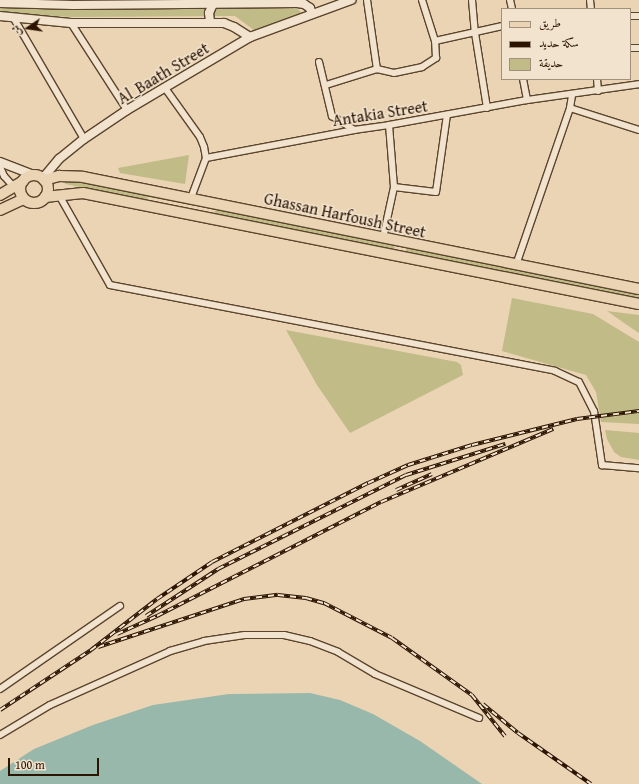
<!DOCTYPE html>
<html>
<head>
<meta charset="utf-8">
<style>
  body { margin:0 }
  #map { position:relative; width:639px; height:784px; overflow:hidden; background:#ebd4b4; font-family:"Gentium Book Plus",Amiri,serif }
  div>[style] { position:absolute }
  .green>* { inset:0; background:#c0bb87 }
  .water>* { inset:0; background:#98b8ac }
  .roads { filter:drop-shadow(1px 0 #5b442d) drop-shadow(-1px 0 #5b442d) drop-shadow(0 1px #5b442d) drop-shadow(0 -1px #5b442d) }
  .minor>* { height:6px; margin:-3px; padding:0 3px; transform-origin:3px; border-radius:3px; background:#f2e3ce }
  .tertiary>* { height:8px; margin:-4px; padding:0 4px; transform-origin:4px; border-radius:4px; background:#f2e3ce }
  .primary>* { height:10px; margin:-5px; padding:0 5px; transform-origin:5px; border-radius:5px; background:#ebd4b4 }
  .primary>.ring { margin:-5px; padding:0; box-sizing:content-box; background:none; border:10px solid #ebd4b4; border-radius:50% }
  .rail>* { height:3.5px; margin-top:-1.75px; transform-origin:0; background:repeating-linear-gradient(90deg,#f2e3ce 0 6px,#2b1400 0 12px); box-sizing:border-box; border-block:1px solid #2b1400 }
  span { translate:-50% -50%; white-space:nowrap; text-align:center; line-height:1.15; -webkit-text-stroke:3px #f2e3ce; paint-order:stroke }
  .street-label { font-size:16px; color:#2b1400 }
  .legend { position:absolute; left:501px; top:8px; width:130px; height:72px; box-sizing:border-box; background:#f2e3ce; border:1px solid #a2907c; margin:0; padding:5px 7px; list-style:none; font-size:12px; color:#2b1400 }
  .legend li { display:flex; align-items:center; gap:8px; height:20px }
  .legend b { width:20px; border:1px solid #a2907c }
  .north { position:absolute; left:8px; top:8px; width:40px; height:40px; -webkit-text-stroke:3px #f2e3ce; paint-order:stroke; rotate:257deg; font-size:11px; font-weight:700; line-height:16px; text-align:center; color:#2b1400 }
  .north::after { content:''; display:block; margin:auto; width:14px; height:18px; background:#2b1400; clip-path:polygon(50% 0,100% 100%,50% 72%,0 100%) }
  .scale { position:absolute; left:8px; top:758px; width:91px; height:18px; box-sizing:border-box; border:2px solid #2b1400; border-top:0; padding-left:5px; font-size:12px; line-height:14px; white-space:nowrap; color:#2b1400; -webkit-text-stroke:3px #f2e3ce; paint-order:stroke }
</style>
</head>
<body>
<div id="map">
  <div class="green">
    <div style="clip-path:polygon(0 6px,295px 7px,302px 13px,255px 31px,235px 16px,73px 17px,0 13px)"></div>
    <div style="clip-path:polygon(189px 155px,185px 184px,120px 173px,118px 168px)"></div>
    <div style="clip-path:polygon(66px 179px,194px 205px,195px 206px,148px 197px,145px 200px,65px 184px,64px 180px)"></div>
    <div style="clip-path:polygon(217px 209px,394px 246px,395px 248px,394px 250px,216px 215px,214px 212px)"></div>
    <div style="clip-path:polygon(408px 248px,639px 295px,639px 300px,406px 253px,406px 249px)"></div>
    <div style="clip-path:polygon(512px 298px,593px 314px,639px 342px,639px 424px,601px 422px,596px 392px,586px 375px,502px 351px)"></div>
    <div style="clip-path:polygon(607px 311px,639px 315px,639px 333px,627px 325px)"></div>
    <div style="clip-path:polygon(286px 330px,457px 362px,461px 365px,463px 375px,350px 433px,317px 385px)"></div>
    <div style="clip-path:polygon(605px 430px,639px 433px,639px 460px,621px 457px,614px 452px,607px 439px)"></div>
  </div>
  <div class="water">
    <div style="clip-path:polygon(310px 693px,340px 700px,373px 714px,420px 741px,482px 784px,0 784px,0 771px,34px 749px,93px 725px,153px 705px,229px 694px)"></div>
  </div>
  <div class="roads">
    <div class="minor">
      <div style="left:367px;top:0;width:70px;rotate:81.8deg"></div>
      <div style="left:422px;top:0;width:43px;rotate:72.4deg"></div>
      <div style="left:472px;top:0;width:33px;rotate:85deg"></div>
      <div style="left:475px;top:33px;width:76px;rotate:80.9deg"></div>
      <div style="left:510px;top:0;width:9px;rotate:77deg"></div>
      <div style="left:590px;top:0;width:9px;rotate:84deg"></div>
      <div style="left:630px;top:16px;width:9px"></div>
      <div style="left:13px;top:17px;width:141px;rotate:59.8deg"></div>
      <div style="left:71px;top:23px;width:103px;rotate:57.2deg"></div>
      <div style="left:630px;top:48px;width:9px"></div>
      <div style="left:319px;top:62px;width:56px;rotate:76.5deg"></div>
      <div style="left:332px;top:116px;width:26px;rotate:32deg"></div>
      <div style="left:523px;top:79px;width:21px;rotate:79deg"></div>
      <div style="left:597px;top:79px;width:12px;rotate:85deg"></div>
      <div style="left:326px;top:85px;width:53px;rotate:-17.4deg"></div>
      <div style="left:377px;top:69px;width:17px;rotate:13deg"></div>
      <div style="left:394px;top:73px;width:29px;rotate:-12deg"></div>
      <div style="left:422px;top:67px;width:17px;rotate:-33deg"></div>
      <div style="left:436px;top:58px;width:17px;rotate:-93deg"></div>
      <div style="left:435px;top:41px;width:69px;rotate:-12.6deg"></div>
      <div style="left:165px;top:88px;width:60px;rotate:54.5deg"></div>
      <div style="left:200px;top:137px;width:11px;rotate:68deg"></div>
      <div style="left:204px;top:147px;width:11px;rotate:80deg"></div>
      <div style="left:206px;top:158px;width:43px;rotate:110.6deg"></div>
      <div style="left:570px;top:108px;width:72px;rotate:17.7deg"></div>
      <div style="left:206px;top:158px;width:151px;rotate:-10.7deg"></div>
      <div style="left:354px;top:130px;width:35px;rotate:-8deg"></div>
      <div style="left:389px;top:125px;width:140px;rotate:-10.3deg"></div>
      <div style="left:527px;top:100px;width:113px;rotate:-8.1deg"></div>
      <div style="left:0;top:167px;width:10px;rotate:66deg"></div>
      <div style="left:4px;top:176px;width:27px;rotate:48deg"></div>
      <div style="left:394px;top:187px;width:42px;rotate:6.8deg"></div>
      <div style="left:436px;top:192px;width:78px;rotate:-81.9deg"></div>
      <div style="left:59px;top:195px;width:103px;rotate:60.5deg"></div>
      <div style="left:110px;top:285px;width:453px;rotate:10.9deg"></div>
      <div style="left:555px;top:371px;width:26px;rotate:25deg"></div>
      <div style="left:579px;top:382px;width:33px;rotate:63deg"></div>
      <div style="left:594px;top:411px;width:55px;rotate:81.6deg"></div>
      <div style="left:602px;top:465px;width:37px;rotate:5deg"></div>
      <div style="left:383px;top:238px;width:52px;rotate:-77.8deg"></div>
      <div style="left:394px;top:187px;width:62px;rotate:-94.6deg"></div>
      <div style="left:516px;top:265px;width:166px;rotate:-71deg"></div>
      <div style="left:570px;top:108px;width:13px;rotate:-81deg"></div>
      <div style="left:0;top:689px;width:146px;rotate:-34.7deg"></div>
      <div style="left:0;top:735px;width:58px;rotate:-31deg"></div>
      <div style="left:50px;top:705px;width:132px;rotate:-24.2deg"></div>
      <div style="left:170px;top:651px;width:35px;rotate:-16deg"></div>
      <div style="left:204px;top:641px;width:41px;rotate:-8.3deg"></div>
      <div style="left:245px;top:635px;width:39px"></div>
      <div style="left:284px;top:635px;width:27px;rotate:13deg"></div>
      <div style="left:310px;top:641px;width:30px;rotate:21deg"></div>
      <div style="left:338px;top:652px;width:43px;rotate:30.7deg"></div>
      <div style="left:375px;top:674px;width:113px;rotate:22.9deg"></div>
    </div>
    <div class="tertiary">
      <div style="left:0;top:3px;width:73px;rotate:1.6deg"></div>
      <div style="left:73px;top:5px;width:224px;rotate:-0.5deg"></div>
      <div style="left:297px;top:3px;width:7px;rotate:8deg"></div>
      <div style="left:304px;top:4px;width:7px;rotate:34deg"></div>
      <div style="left:310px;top:8px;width:6px;rotate:72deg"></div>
      <div style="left:0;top:16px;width:71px;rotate:5.6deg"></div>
      <div style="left:71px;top:23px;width:153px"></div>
      <div style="left:224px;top:23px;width:11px;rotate:22deg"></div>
      <div style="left:234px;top:27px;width:19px;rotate:32deg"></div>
      <div style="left:210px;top:22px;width:9px;rotate:-96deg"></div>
      <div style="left:209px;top:13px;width:10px;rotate:-66deg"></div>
      <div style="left:0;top:162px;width:36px;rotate:21deg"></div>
      <div style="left:43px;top:178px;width:25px;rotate:-50deg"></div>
      <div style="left:59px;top:159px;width:32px;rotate:-39deg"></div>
      <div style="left:84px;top:139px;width:52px;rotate:-34deg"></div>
      <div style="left:127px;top:110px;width:143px;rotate:-30.7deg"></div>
      <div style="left:250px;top:37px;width:108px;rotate:-20.1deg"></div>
    </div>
    <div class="primary">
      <div class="ring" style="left:20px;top:175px;width:18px;height:18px"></div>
      <div style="left:44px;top:180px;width:16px;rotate:-15deg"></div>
      <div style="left:59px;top:176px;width:24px;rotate:2deg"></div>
      <div style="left:83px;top:177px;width:567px;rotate:11.39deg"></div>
      <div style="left:0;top:195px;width:27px;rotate:-31deg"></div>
      <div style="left:45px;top:197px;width:38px;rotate:-6deg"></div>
      <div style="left:83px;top:193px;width:567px;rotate:11.29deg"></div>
      <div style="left:0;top:210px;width:26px;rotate:-25deg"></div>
    </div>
  </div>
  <div class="rail">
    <div style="left:396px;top:490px;width:39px;rotate:-24deg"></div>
    <div style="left:146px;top:616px;width:86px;rotate:-33.1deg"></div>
    <div style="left:218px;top:569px;width:210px;rotate:-26.6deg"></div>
    <div style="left:406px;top:475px;width:104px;rotate:-17.4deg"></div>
    <div style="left:117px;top:634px;width:44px;rotate:-24.2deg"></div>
    <div style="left:157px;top:616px;width:251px;rotate:-27deg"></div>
    <div style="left:381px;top:502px;width:187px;rotate:-23deg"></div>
    <div style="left:98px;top:647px;width:154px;rotate:-18.2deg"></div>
    <div style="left:244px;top:599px;width:34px;rotate:-7deg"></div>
    <div style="left:278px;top:595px;width:28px;rotate:6deg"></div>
    <div style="left:306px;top:598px;width:19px;rotate:16deg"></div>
    <div style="left:324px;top:603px;width:76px;rotate:27.2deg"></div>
    <div style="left:392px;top:638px;width:98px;rotate:35.5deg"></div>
    <div style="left:472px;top:695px;width:53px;rotate:51.2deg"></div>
    <div style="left:483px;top:704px;width:45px;rotate:39.6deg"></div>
    <div style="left:518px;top:733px;width:89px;rotate:34.9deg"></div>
    <div style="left:0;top:710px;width:109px;rotate:-33.4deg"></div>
    <div style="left:91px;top:650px;width:83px;rotate:-37.7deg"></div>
    <div style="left:157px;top:599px;width:66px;rotate:-33.9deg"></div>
    <div style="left:212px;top:562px;width:175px;rotate:-26.9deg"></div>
    <div style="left:368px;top:483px;width:44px;rotate:-24.2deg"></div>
    <div style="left:408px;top:465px;width:67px;rotate:-17.4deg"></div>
    <div style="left:472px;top:445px;width:108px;rotate:-13.9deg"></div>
    <div style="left:577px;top:419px;width:63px;rotate:-7.4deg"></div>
  </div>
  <div class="street-label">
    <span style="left:163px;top:73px;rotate:-31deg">Al_Baath Street</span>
    <span style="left:380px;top:113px;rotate:-9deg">Antakia Street</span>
    <span style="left:345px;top:215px;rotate:12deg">Ghassan Harfoush Street</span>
  </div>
  <ul class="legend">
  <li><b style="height:5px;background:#ebd4b4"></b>طريق</li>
  <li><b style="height:5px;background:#2b1400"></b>سكة حديد</li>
  <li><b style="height:11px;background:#c0bb87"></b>حديقة</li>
  </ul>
  <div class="north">ش</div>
  <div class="scale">100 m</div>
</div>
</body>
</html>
